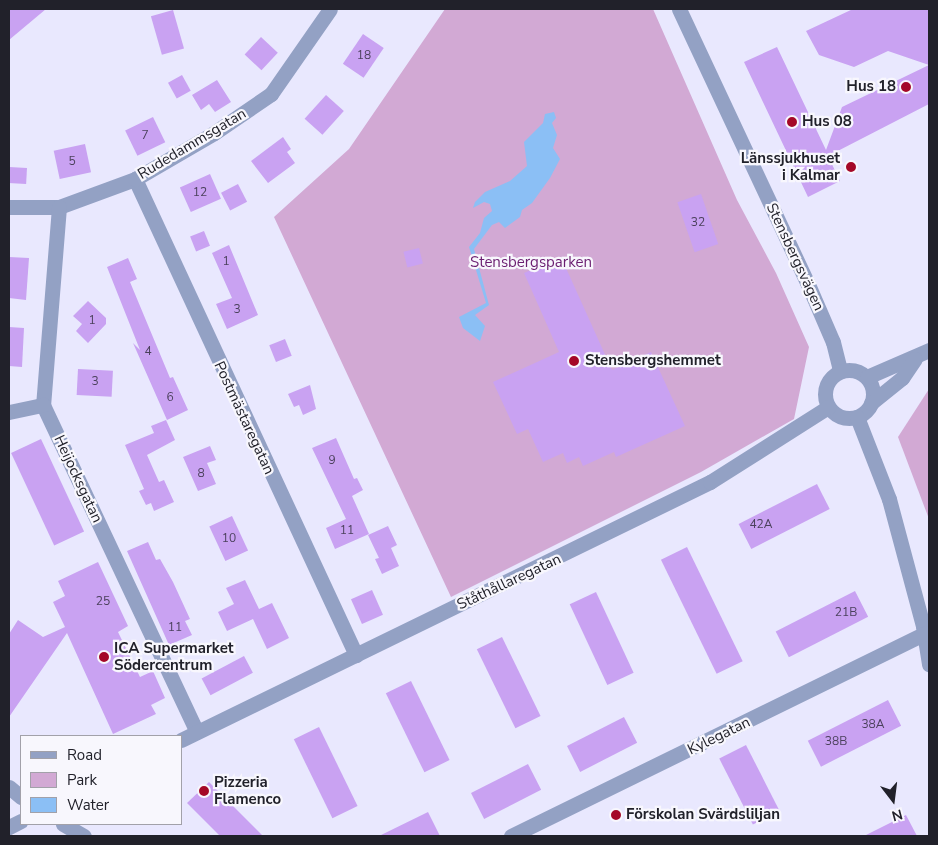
<!DOCTYPE html>
<html>
<head>
<meta charset="utf-8">
<style>
  body { margin:0 }
  #map { position:relative; width:938px; height:845px; overflow:hidden; background:#e9e8fe; font-family:"Nunito Sans",sans-serif }
  div>[style] { position:absolute }
  .green>* { inset:0; background:#d2a9d4 }
  .water>* { inset:0; background:#8bbff5 }
  .building>* { inset:0; background:#c9a2f2; transform-origin:0 0 }
  .minor>* { height:15px; margin:-7.5px; padding:0 7.5px; transform-origin:7.5px; border-radius:7.5px; background:#93a1c4 }
  .minor>.ring { margin:-7.5px; padding:0; box-sizing:content-box; background:none; border:15px solid #93a1c4; border-radius:50% }
  .dots>* { width:14px; height:14px; translate:-50% -50%; box-sizing:border-box; border:2px solid #f8f7fd; border-radius:50% }
  span { translate:-50% -50%; white-space:nowrap; text-align:center; line-height:1.15; -webkit-text-stroke:4.5px #f8f7fd; paint-order:stroke }
  .number-label { font-size:12px; color:#4b415c }
  .number-label span { -webkit-text-stroke-width:0 }
  .poi-label { font-size:15px; color:#21212a; font-weight:700 }
  .right { translate:-100% -50%; text-align:right }
  .left { translate:0 -50%; text-align:left }
  .street-label { font-size:15px; color:#21212a }
  .park-label { font-size:15px; color:#6a1d70 }
  .frame { position:absolute; inset:0; border:10px solid #21212a; pointer-events:none }
  .legend { position:absolute; left:20px; top:735px; width:162px; height:90px; box-sizing:border-box; background:#f8f7fd; border:1px solid #a2a1a9; margin:0; padding:6px 9px; list-style:none; font-size:15px; color:#21212a }
  .legend li { display:flex; align-items:center; gap:10px; height:25px }
  .legend b { width:25px; border:1px solid #a2a1a9 }
  .north { position:absolute; left:868px; top:775px; width:50px; height:50px; -webkit-text-stroke:4px #f8f7fd; paint-order:stroke; rotate:165deg; font-size:14px; font-weight:700; line-height:20px; text-align:center; color:#21212a }
  .north::after { content:''; display:block; margin:auto; width:18px; height:22px; background:#21212a; clip-path:polygon(50% 0,100% 100%,50% 72%,0 100%) }
</style>
</head>
<body>
<div id="map">
  <div class="green">
    <div style="clip-path:polygon(445px 9px,653px 9px,737px 200px,776px 273px,809px 347px,794px 419px,701px 472px,451px 597px,274px 217px,349px 149px)"></div>
    <div style="clip-path:polygon(929px 389px,929px 519px,898px 437px)"></div>
  </div>
  <div class="water">
    <div style="clip-path:polygon(554px 112px,556px 118px,552px 123px,557px 135px,553px 148px,560px 159px,550px 178px,532px 203px,522px 210px,520px 217px,505px 228px,499px 222px,492px 225px,474px 249px,489px 305px,475px 315px,485px 326px,480px 341px,463px 328px,459px 317px,486px 303px,469px 247px,480px 233px,484px 218px,492px 211px,490px 204px,484px 202px,473px 208px,475px 202px,485px 192px,510px 181px,527px 166px,524px 142px,543px 123px,545px 114px)"></div>
  </div>
  <div class="building">
    <div style="clip-path:polygon(9px 9px,46px 9px,9px 40px)"></div>
    <div style="clip-path:polygon(853px 9px,929px 9px,929px 104px,828px 156px,840px 181px,808px 197px,744px 62px,777px 47px,826px 150px,842px 107px,929px 65px,888px 51px,854px 67px,819px 55px,806px 31px)"></div>
    <div style="left:173px;top:10px;width:40px;height:23px;rotate:74deg"></div>
    <div style="left:363px;top:34px;width:25px;height:36px;rotate:34deg"></div>
    <div style="left:261px;top:37px;width:23px;height:24px;rotate:43deg"></div>
    <div style="left:182px;top:75px;width:18px;height:16px;rotate:61deg"></div>
    <div style="clip-path:polygon(217px 80px,231px 102px,215px 112px,209px 104px,201px 110px,192px 95px)"></div>
    <div style="left:326px;top:95px;width:24px;height:32px;rotate:42deg"></div>
    <div style="left:153px;top:117px;width:28px;height:31px;rotate:64deg"></div>
    <div style="clip-path:polygon(283px 137px,291px 149px,287px 152px,295px 163px,268px 183px,251px 161px)"></div>
    <div style="left:85px;top:144px;width:29px;height:32px;rotate:78deg"></div>
    <div style="left:9px;top:167px;width:18px;height:16px;rotate:3deg"></div>
    <div style="left:210px;top:174px;width:27px;height:33px;rotate:66deg"></div>
    <div style="left:238px;top:184px;width:20px;height:19px;rotate:63deg"></div>
    <div style="left:701px;top:194px;width:53px;height:25px;rotate:71deg"></div>
    <div style="left:204px;top:231px;width:16px;height:15px;rotate:68deg"></div>
    <div style="clip-path:polygon(229px 245px,258px 315px,227px 329px,216px 304px,232px 298px,212px 253px)"></div>
    <div style="left:419px;top:248px;width:16px;height:16px;rotate:76deg"></div>
    <div style="clip-path:polygon(9px 257px,29px 258px,26px 300px,9px 298px)"></div>
    <div style="clip-path:polygon(561px 257px,612px 370px,651px 352px,685px 426px,616px 457px,614px 452px,583px 466px,579px 457px,567px 463px,563px 453px,543px 462px,528px 429px,517px 434px,493px 382px,559px 352px,524px 273px)"></div>
    <div style="clip-path:polygon(128px 258px,137px 279px,130px 282px,170px 378px,173px 377px,188px 410px,167px 420px,133px 343px,140px 350px,107px 267px)"></div>
    <div style="clip-path:polygon(88px 301px,106px 318px,106px 324px,88px 343px,76px 331px,82px 324px,73px 316px)"></div>
    <div style="clip-path:polygon(9px 327px,24px 328px,22px 367px,9px 366px)"></div>
    <div style="left:285px;top:339px;width:18px;height:17px;rotate:68deg"></div>
    <div style="left:78px;top:369px;width:35px;height:26px;rotate:3deg"></div>
    <div style="clip-path:polygon(310px 385px,316px 409px,303px 415px,299px 405px,294px 407px,288px 394px)"></div>
    <div style="clip-path:polygon(166px 420px,175px 440px,147px 455px,159px 482px,164px 480px,174px 502px,154px 511px,151px 503px,146px 505px,139px 491px,144px 489px,125px 445px,154px 433px,151px 426px)"></div>
    <div style="clip-path:polygon(336px 438px,354px 479px,357px 478px,363px 490px,352px 496px,369px 534px,335px 549px,326px 528px,346px 519px,312px 448px)"></div>
    <div style="left:41px;top:439px;width:102px;height:33px;rotate:65deg"></div>
    <div style="clip-path:polygon(210px 446px,216px 460px,207px 463px,216px 484px,198px 491px,183px 457px)"></div>
    <div style="left:817px;top:484px;width:28px;height:88px;rotate:63deg"></div>
    <div style="left:232px;top:516px;width:38px;height:25px;rotate:65deg"></div>
    <div style="clip-path:polygon(388px 526px,397px 545px,391px 548px,399px 566px,382px 574px,375px 559px,379px 558px,368px 535px)"></div>
    <div style="clip-path:polygon(148px 542px,156px 560px,160px 559px,173px 582px,190px 619px,185px 621px,192px 635px,169px 645px,127px 551px)"></div>
    <div style="left:687px;top:547px;width:127px;height:29px;rotate:64deg"></div>
    <div style="clip-path:polygon(98px 562px,128px 626px,118px 632px,140px 677px,153px 671px,165px 698px,151px 705px,156px 714px,113px 734px,67px 633px,9px 717px,9px 634px,18px 620px,43px 637px,65px 627px,53px 602px,65px 596px,58px 581px)"></div>
    <div style="clip-path:polygon(245px 580px,259px 609px,272px 603px,289px 638px,267px 649px,253px 619px,227px 631px,218px 612px,234px 604px,226px 588px)"></div>
    <div style="left:372px;top:590px;width:27px;height:23px;rotate:66deg"></div>
    <div style="left:855px;top:591px;width:29px;height:89px;rotate:63deg"></div>
    <div style="left:596px;top:592px;width:89px;height:29px;rotate:65deg"></div>
    <div style="left:502px;top:637px;width:88px;height:28px;rotate:64deg"></div>
    <div style="left:244px;top:656px;width:19px;height:48px;rotate:62deg"></div>
    <div style="left:411px;top:681px;width:88px;height:28px;rotate:64deg"></div>
    <div style="left:888px;top:700px;width:29px;height:90px;rotate:63deg"></div>
    <div style="left:624px;top:717px;width:29px;height:64px;rotate:63deg"></div>
    <div style="left:319px;top:727px;width:88px;height:28px;rotate:64deg"></div>
    <div style="left:746px;top:745px;width:74px;height:30px;rotate:63deg"></div>
    <div style="left:528px;top:764px;width:29px;height:64px;rotate:63deg"></div>
    <div style="clip-path:polygon(209px 782px,263px 836px,220px 836px,187px 803px)"></div>
    <div style="clip-path:polygon(428px 812px,440px 836px,379px 836px)"></div>
    <div style="clip-path:polygon(906px 815px,917px 836px,864px 836px)"></div>
  </div>
  <div class="minor">
    <div style="left:679px;top:9px;width:302px;rotate:64.9deg"></div>
    <div style="left:807px;top:282px;width:65px;rotate:66.6deg"></div>
    <div style="left:833px;top:342px;width:30px;rotate:76deg"></div>
    <div style="left:135px;top:179px;width:525px;rotate:65.1deg"></div>
    <div style="left:9px;top:207px;width:50px"></div>
    <div style="left:59px;top:207px;width:81px;rotate:-20.2deg"></div>
    <div style="left:135px;top:179px;width:91px;rotate:-30.2deg"></div>
    <div style="left:214px;top:133px;width:69px;rotate:-34.4deg"></div>
    <div style="left:271px;top:94px;width:103px;rotate:-55.2deg"></div>
    <div style="left:59px;top:207px;width:199px;rotate:94.6deg"></div>
    <div style="left:43px;top:405px;width:361px;rotate:64.8deg"></div>
    <div class="ring" style="left:825px;top:370px;width:33px;height:33px"></div>
    <div style="left:867px;top:377px;width:68px;rotate:-23.5deg"></div>
    <div style="left:871px;top:403px;width:40px;rotate:-39deg"></div>
    <div style="left:902px;top:378px;width:23px;rotate:-56deg"></div>
    <div style="left:9px;top:412px;width:35px;rotate:-12deg"></div>
    <div style="left:857px;top:417px;width:88px;rotate:68.7deg"></div>
    <div style="left:889px;top:499px;width:131px;rotate:75deg"></div>
    <div style="left:923px;top:626px;width:39px;rotate:81deg"></div>
    <div style="left:181px;top:740px;width:589px;rotate:-26deg"></div>
    <div style="left:710px;top:482px;width:140px;rotate:-32.4deg"></div>
    <div style="left:9px;top:787px;width:16px;rotate:40deg"></div>
    <div style="left:63px;top:824px;width:24px;rotate:30deg"></div>
    <div style="left:9px;top:827px;width:13px;rotate:-27deg"></div>
    <div style="left:511px;top:836px;width:461px;rotate:-26.1deg"></div>
  </div>
  <div class="dots">
    <div style="left:906px;top:87px;background:#a40828"></div>
    <div style="left:792px;top:122px;background:#a40828"></div>
    <div style="left:851px;top:167px;background:#a40828"></div>
    <div style="left:574px;top:361px;background:#a40828"></div>
    <div style="left:104px;top:657px;background:#a40828"></div>
    <div style="left:204px;top:791px;background:#a40828"></div>
    <div style="left:616px;top:815px;background:#a40828"></div>
  </div>
  <div class="number-label">
    <span style="left:364px;top:56px">18</span>
    <span style="left:145px;top:136px">7</span>
    <span style="left:72px;top:162px">5</span>
    <span style="left:200px;top:193px">12</span>
    <span style="left:698px;top:223px">32</span>
    <span style="left:226px;top:262px">1</span>
    <span style="left:237px;top:310px">3</span>
    <span style="left:92px;top:321px">1</span>
    <span style="left:148px;top:352px">4</span>
    <span style="left:95px;top:382px">3</span>
    <span style="left:170px;top:398px">6</span>
    <span style="left:332px;top:461px">9</span>
    <span style="left:201px;top:474px">8</span>
    <span style="left:761px;top:525px">42A</span>
    <span style="left:347px;top:531px">11</span>
    <span style="left:229px;top:539px">10</span>
    <span style="left:103px;top:602px">25</span>
    <span style="left:846px;top:613px">21B</span>
    <span style="left:175px;top:628px">11</span>
    <span style="left:873px;top:725px">38A</span>
    <span style="left:836px;top:742px">38B</span>
  </div>
  <div class="poi-label">
    <span class="right" style="left:896px;top:87px">Hus 18</span>
    <span class="left" style="left:802px;top:122px">Hus 08</span>
    <span class="right" style="left:840px;top:167px">Länssjukhuset<br>i Kalmar</span>
    <span class="left" style="left:585px;top:361px">Stensbergshemmet</span>
    <span class="left" style="left:114px;top:657px">ICA Supermarket<br>Södercentrum</span>
    <span class="left" style="left:214px;top:791px">Pizzeria<br>Flamenco</span>
    <span class="left" style="left:626px;top:815px">Förskolan Svärdsliljan</span>
  </div>
  <div class="street-label">
    <span style="left:192px;top:144px;rotate:-31deg">Rudedammsgatan</span>
    <span style="left:795px;top:257px;rotate:65deg">Stensbergsvägen</span>
    <span style="left:244px;top:418px;rotate:65deg">Postmästaregatan</span>
    <span style="left:78px;top:479px;rotate:65deg">Heijocksgatan</span>
    <span style="left:509px;top:582px;rotate:-25deg">Ståthållaregatan</span>
    <span style="left:719px;top:736px;rotate:-26deg">Kylegatan</span>
  </div>
  <div class="park-label">
    <span style="left:531px;top:263px">Stensbergsparken</span>
  </div>
  <div class="frame"></div>
  <ul class="legend">
  <li><b style="height:6px;background:#93a1c4"></b>Road</li>
  <li><b style="height:14px;background:#d2a9d4"></b>Park</li>
  <li><b style="height:14px;background:#8bbff5"></b>Water</li>
  </ul>
  <div class="north">N</div>
</div>
</body>
</html>
